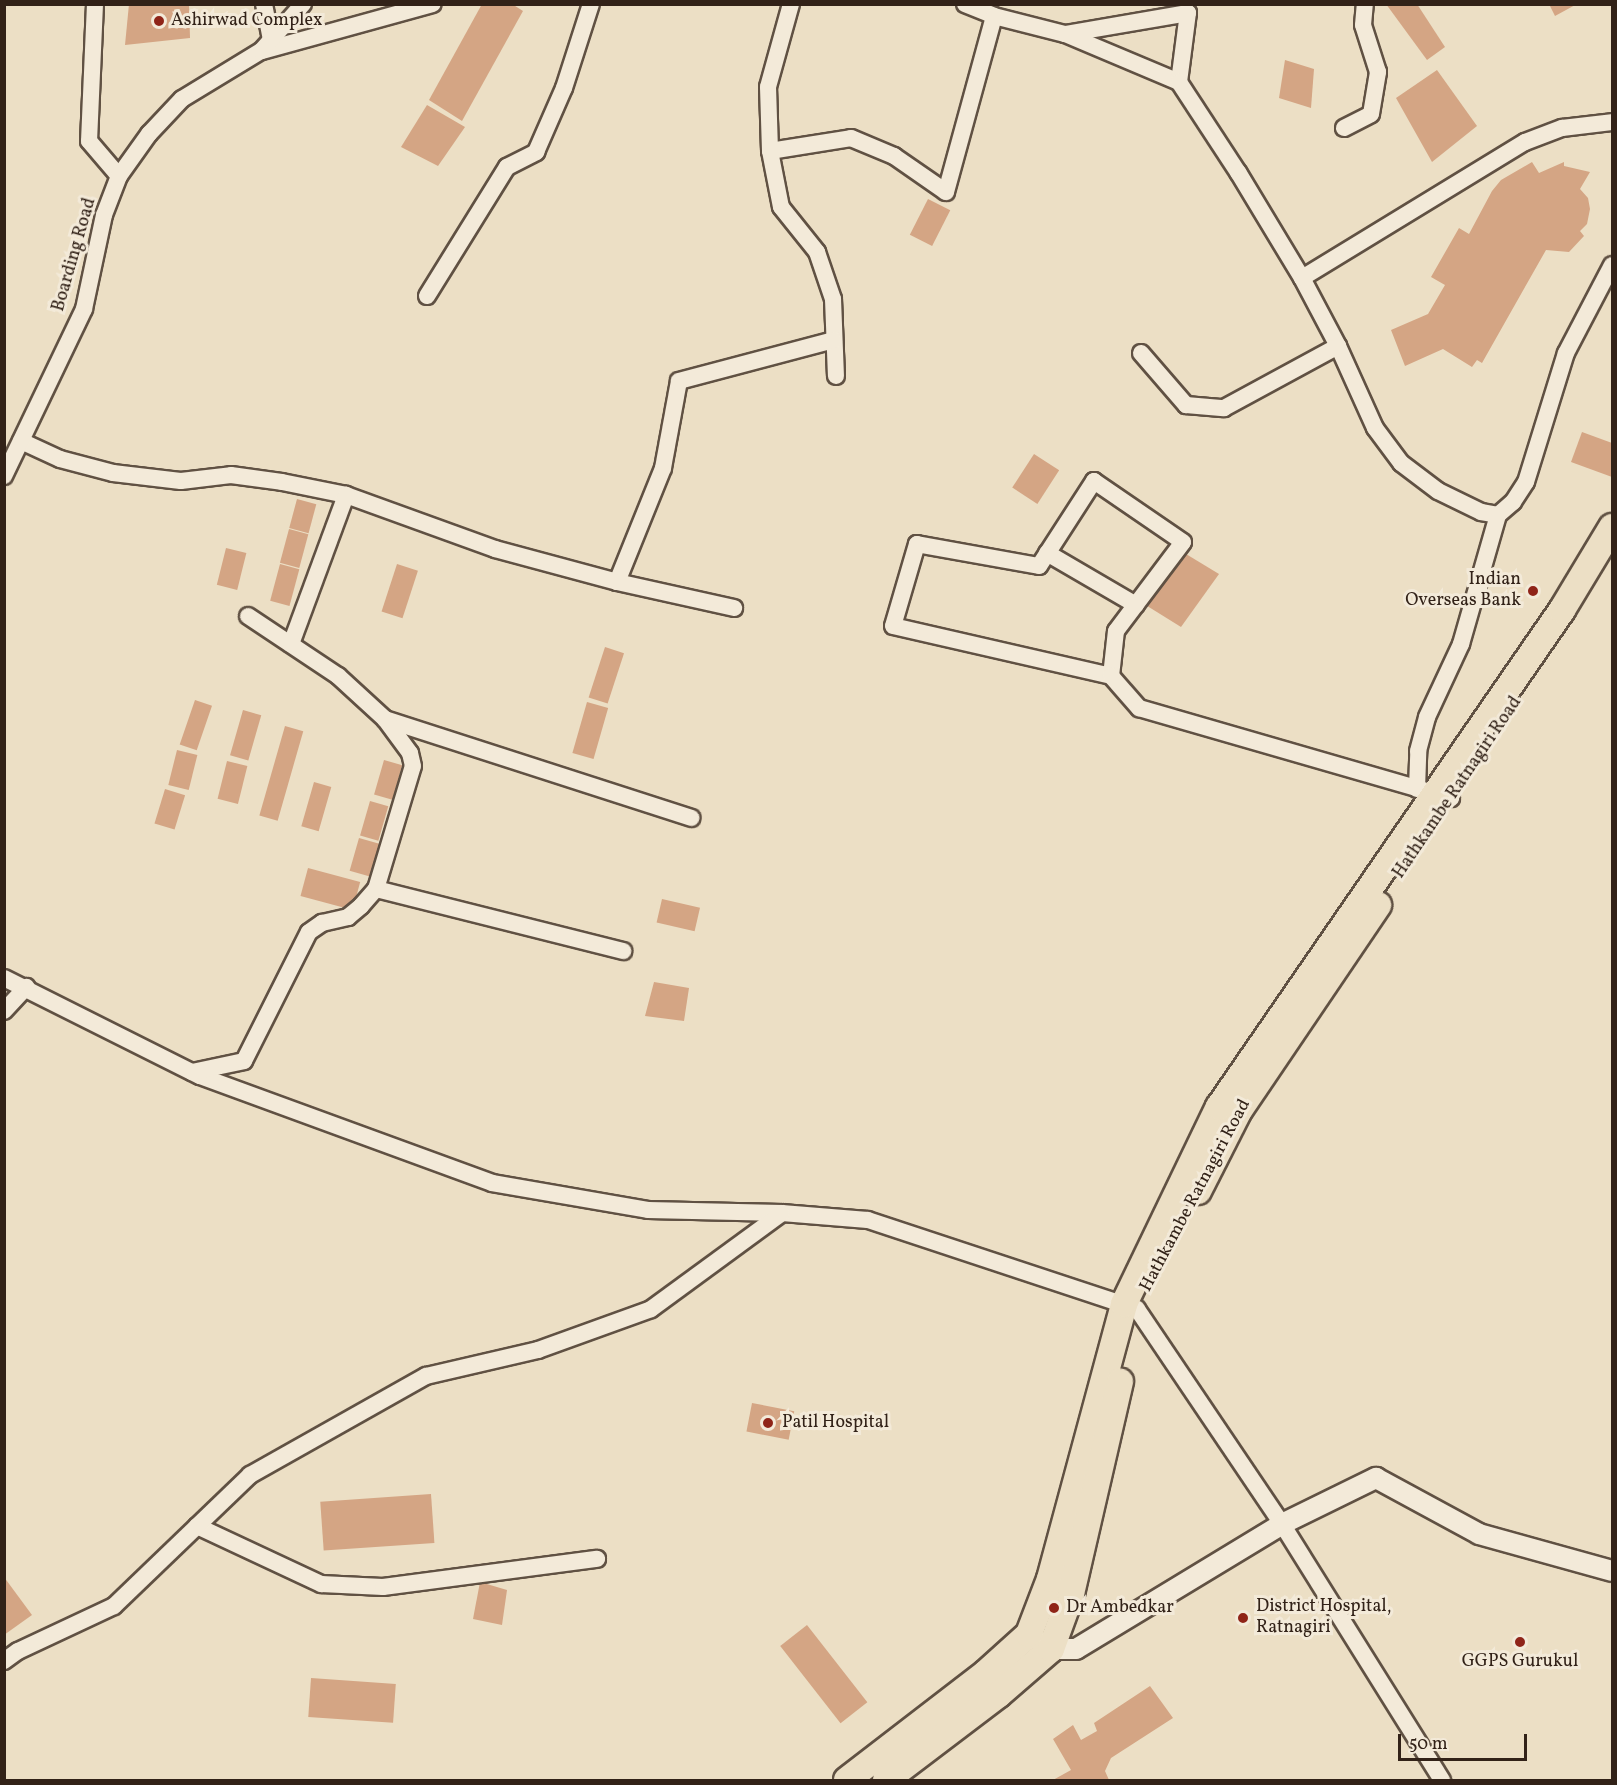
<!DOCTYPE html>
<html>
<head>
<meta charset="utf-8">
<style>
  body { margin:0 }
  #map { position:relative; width:1617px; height:1785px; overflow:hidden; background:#ecdfc5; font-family:Vollkorn,serif }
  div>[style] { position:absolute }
  .building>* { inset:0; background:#d4a584; transform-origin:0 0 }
  .roads { filter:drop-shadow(2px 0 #605143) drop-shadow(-2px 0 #605143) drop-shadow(0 2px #605143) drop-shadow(0 -2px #605143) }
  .minor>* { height:16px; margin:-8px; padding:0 8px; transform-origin:8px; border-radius:8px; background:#f3ead9 }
  .tertiary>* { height:20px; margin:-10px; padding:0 10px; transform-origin:10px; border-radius:10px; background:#f3ead9 }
  .primary>* { height:26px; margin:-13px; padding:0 13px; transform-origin:13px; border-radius:13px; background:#ecdfc5 }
  .dots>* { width:16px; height:16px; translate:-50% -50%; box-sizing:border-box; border:3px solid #f3ead9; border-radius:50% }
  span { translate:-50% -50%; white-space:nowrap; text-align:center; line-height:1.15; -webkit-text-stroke:6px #f3ead9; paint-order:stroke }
  .poi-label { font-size:18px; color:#322218 }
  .left { translate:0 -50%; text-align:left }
  .right { translate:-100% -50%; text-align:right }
  .street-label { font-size:18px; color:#322218 }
  .frame { position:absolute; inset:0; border:6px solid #322218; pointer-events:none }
  .scale { position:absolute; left:1398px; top:1734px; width:129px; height:27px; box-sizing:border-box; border:3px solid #322218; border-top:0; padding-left:8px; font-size:18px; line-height:21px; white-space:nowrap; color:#322218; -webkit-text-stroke:4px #f3ead9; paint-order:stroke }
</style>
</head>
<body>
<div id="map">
  <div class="building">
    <div style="clip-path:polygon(129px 4px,189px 4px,190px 38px,125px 45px)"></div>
    <div style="clip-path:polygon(482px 4px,512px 4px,523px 11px,462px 121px,429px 100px)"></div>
    <div style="clip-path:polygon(1386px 4px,1417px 4px,1445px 47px,1427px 60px)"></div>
    <div style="clip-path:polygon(1549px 4px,1577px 4px,1555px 16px)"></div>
    <div style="clip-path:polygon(1285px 60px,1314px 69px,1311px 108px,1279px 98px)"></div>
    <div style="clip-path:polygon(1437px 70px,1477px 126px,1432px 162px,1396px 98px)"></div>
    <div style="clip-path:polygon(427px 105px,465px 127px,438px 166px,401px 147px)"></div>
    <div style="clip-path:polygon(1532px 162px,1539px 173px,1564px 162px,1564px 166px,1590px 172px,1580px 189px,1588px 198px,1590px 209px,1587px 224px,1580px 231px,1584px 236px,1569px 252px,1546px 250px,1482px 363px,1477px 360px,1472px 367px,1443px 349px,1405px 366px,1391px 330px,1428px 314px,1445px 285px,1431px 277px,1459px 228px,1469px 234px,1492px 191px,1501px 180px)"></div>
    <div style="left:928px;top:199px;width:25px;height:40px;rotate:27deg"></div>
    <div style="clip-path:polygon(1582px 432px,1612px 443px,1612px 477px,1571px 462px)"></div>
    <div style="left:1034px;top:454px;width:30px;height:40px;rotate:33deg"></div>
    <div style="left:297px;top:499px;width:20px;height:30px;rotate:15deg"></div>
    <div style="left:289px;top:529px;width:20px;height:35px;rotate:15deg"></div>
    <div style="left:226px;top:548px;width:21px;height:38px;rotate:14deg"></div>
    <div style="clip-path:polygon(1186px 554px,1219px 574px,1181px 627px,1144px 604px)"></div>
    <div style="left:280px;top:564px;width:20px;height:38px;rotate:15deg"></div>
    <div style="left:397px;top:564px;width:22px;height:50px;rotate:18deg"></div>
    <div style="left:605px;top:647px;width:20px;height:53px;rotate:18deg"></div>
    <div style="left:195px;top:700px;width:18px;height:47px;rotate:19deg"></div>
    <div style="left:587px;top:702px;width:22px;height:53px;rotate:16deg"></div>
    <div style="left:243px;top:710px;width:19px;height:47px;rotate:16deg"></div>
    <div style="left:285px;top:726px;width:19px;height:93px;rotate:16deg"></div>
    <div style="left:177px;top:750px;width:21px;height:36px;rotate:14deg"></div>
    <div style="left:384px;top:760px;width:19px;height:36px;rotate:16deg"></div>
    <div style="left:227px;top:761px;width:21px;height:39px;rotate:14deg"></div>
    <div style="left:314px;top:782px;width:18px;height:46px;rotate:16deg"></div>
    <div style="left:165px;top:789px;width:21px;height:36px;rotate:17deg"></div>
    <div style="left:370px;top:801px;width:19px;height:36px;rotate:16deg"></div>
    <div style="left:359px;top:838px;width:22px;height:34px;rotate:16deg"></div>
    <div style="left:308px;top:868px;width:54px;height:29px;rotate:15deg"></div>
    <div style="left:662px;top:899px;width:39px;height:24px;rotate:13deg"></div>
    <div style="clip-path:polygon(654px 982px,689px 988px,684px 1021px,645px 1016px)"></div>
    <div style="left:752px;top:1403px;width:43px;height:29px;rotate:11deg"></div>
    <div style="left:431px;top:1494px;width:49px;height:111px;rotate:86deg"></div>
    <div style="clip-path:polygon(4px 1577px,32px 1615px,4px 1635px)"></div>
    <div style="clip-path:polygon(480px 1582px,507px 1590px,502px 1625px,473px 1619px)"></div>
    <div style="left:807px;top:1625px;width:98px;height:34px;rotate:52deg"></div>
    <div style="left:311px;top:1678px;width:85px;height:39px;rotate:4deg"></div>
    <div style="clip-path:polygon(1150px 1686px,1173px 1718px,1111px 1758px,1105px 1771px,1109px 1780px,1053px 1780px,1071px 1770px,1053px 1739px,1073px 1725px,1081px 1740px,1097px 1731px,1094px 1723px)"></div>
  </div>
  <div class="roads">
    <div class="minor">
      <div style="left:95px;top:4px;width:137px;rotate:92.5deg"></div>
      <div style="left:89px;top:141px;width:46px;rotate:49.4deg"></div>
      <div style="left:264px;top:4px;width:38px;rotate:79deg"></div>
      <div style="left:791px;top:4px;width:86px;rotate:105.5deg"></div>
      <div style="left:768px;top:87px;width:64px;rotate:88.2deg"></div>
      <div style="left:770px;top:151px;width:57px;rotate:78.9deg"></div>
      <div style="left:781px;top:207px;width:58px;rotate:51.3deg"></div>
      <div style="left:817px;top:252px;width:50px;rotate:71.2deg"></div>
      <div style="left:833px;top:299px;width:77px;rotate:87.8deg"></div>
      <div style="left:965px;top:4px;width:31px;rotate:22deg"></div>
      <div style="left:994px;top:16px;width:73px;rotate:14.2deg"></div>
      <div style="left:1065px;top:34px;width:124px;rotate:22.8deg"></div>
      <div style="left:1179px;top:82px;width:70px;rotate:-82.6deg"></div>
      <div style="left:1188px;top:13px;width:125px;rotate:170.3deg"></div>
      <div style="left:262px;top:51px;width:177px;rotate:-15.4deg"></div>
      <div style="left:1179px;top:82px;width:108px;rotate:56.8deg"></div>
      <div style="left:1238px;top:172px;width:124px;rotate:58.9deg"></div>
      <div style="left:1302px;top:278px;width:77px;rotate:62.1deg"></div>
      <div style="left:1338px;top:346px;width:90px;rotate:65.7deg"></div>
      <div style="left:1375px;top:428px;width:44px;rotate:53.4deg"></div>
      <div style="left:1401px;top:463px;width:46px;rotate:37.1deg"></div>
      <div style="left:1438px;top:491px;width:48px;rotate:26deg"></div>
      <div style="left:1481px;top:512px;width:17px;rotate:10deg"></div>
      <div style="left:1498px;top:515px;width:20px;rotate:-41deg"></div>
      <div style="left:1513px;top:502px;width:24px;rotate:-57deg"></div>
      <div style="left:1526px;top:482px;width:135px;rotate:-72.8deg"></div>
      <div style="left:1566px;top:353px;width:99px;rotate:-62.4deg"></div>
      <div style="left:1344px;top:128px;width:30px;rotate:-27deg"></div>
      <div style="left:1371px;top:114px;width:43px;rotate:-80.5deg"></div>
      <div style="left:1378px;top:72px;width:49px;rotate:-107.7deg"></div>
      <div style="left:1363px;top:25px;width:21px;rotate:-85deg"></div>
      <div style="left:770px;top:151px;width:82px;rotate:-9.1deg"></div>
      <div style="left:851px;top:138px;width:47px;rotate:22.7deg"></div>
      <div style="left:894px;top:156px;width:63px;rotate:34.7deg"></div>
      <div style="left:946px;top:192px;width:182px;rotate:-74.7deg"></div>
      <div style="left:1302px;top:278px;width:261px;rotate:-31.4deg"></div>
      <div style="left:1525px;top:142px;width:40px;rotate:-21deg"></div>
      <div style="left:1562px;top:128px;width:50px;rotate:-6.8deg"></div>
      <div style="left:427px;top:296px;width:152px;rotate:-58.2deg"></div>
      <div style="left:507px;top:167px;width:33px;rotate:-27deg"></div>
      <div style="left:536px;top:152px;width:70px;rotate:-66.4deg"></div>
      <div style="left:564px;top:88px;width:88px;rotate:-72.2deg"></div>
      <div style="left:1141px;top:353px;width:69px;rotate:49.1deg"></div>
      <div style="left:1186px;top:405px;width:38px;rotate:5deg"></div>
      <div style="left:1224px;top:408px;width:130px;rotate:-28.5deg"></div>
      <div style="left:21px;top:441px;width:43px;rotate:24.8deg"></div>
      <div style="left:60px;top:459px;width:55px;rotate:14.8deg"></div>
      <div style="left:113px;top:473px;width:68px;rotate:6.7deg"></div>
      <div style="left:181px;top:481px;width:50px;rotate:-6.8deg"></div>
      <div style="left:231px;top:475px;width:51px;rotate:7.8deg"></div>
      <div style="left:282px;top:482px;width:65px;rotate:11.5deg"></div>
      <div style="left:346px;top:495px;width:158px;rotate:19.9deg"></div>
      <div style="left:495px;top:549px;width:126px;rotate:15.1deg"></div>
      <div style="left:617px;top:582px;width:123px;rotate:-68deg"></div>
      <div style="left:663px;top:468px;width:88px;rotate:-79.6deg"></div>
      <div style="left:679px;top:381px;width:160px;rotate:-14.8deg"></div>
      <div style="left:4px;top:476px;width:185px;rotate:-64.4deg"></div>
      <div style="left:84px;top:309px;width:96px;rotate:-78deg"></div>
      <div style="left:104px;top:215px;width:42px;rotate:-69deg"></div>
      <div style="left:119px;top:176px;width:52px;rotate:-54.5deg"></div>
      <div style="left:149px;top:134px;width:48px;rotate:-46.7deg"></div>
      <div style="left:182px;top:99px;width:92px;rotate:-31.3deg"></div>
      <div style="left:261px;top:51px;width:63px;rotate:-48.2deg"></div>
      <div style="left:1047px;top:553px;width:103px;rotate:30.3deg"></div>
      <div style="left:617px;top:582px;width:120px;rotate:12.5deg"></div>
      <div style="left:291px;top:644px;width:159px;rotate:-69.7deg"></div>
      <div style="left:1111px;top:676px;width:45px;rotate:-83.7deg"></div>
      <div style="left:1116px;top:631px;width:111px;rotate:-53deg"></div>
      <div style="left:1183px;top:542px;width:108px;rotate:-145.6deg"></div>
      <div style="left:1094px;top:481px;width:101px;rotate:122.9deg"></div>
      <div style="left:1039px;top:566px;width:124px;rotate:-169.8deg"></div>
      <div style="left:917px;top:544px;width:85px;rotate:106.3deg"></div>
      <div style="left:893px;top:626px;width:224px;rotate:12.9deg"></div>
      <div style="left:1111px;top:676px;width:43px;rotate:48.8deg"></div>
      <div style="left:1139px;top:708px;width:325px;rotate:16.1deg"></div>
      <div style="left:385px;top:719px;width:322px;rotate:17.9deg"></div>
      <div style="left:1417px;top:789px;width:38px;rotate:-88deg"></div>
      <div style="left:1418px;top:751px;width:35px;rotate:-75deg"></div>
      <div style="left:1427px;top:717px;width:81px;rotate:-65deg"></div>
      <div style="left:1461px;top:644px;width:134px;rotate:-74deg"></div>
      <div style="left:376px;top:889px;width:255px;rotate:14.1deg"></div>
      <div style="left:4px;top:978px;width:219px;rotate:26.6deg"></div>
      <div style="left:200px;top:1076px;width:311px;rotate:20.1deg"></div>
      <div style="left:492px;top:1183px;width:158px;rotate:9.8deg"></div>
      <div style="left:648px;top:1210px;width:134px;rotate:1.3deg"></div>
      <div style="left:782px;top:1213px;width:86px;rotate:4.7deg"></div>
      <div style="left:868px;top:1220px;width:283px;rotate:18.3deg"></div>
      <div style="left:1137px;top:1309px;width:259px;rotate:56deg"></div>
      <div style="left:1282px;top:1524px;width:302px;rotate:58deg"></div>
      <div style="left:4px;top:1011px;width:33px;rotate:-47deg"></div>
      <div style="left:192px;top:1072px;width:53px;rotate:-11.9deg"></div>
      <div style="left:244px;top:1061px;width:144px;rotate:-63.3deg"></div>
      <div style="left:309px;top:932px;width:16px;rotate:-35deg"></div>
      <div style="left:322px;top:923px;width:27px;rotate:-13deg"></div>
      <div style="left:348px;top:917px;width:17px;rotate:-40deg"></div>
      <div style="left:361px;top:906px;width:23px;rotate:-49deg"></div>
      <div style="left:376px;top:889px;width:128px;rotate:-73.3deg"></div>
      <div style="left:413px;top:766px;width:13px;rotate:-103deg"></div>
      <div style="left:410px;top:753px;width:42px;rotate:-126.3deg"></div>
      <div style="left:385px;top:719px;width:64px;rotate:-137.5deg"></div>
      <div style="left:338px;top:676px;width:108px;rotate:-146.3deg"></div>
      <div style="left:197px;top:1526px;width:137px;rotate:25.1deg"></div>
      <div style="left:321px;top:1584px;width:62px;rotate:2.8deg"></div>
      <div style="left:383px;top:1587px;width:216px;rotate:-7.5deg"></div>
      <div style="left:4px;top:1661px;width:17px;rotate:-36deg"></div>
      <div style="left:18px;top:1651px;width:106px;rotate:-25.1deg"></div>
      <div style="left:114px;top:1606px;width:189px;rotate:-43.9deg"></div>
      <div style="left:250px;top:1475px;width:202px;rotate:-29.4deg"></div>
      <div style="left:426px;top:1376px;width:115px;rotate:-13.1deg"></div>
      <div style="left:538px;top:1350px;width:120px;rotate:-19.9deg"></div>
      <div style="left:651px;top:1309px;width:162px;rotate:-36.2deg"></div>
    </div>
    <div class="tertiary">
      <div style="left:1041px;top:1642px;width:12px;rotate:35deg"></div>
      <div style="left:1051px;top:1649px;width:25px"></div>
      <div style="left:1076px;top:1649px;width:241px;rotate:-31.2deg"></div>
      <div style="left:1282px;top:1524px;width:105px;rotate:-26.1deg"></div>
      <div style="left:1376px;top:1478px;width:117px;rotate:28.5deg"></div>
      <div style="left:1479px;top:1534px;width:138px;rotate:15.5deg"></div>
    </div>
    <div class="primary">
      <div style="left:1198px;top:1191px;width:89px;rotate:-63.1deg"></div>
      <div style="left:1238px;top:1112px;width:250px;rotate:-55.9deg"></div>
      <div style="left:847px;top:1780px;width:175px;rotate:-37.6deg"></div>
      <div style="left:986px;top:1673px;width:58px;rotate:-42.2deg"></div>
      <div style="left:1029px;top:1634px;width:59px;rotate:-69.1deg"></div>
      <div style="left:1050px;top:1579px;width:285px;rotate:-74.9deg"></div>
      <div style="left:1124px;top:1304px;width:219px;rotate:-64.3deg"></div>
      <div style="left:1219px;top:1107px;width:604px;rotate:-55.39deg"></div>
      <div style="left:1562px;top:610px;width:97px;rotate:-58.9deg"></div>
      <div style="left:886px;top:1780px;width:141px;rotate:-37.2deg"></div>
      <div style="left:998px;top:1695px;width:70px;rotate:-41deg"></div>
      <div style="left:1051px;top:1649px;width:59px;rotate:-70deg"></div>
      <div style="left:1071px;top:1594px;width:218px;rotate:-77deg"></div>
    </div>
  </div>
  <div class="dots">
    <div style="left:159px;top:21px;background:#8f2418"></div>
    <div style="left:1533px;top:591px;background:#8f2418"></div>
    <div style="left:768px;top:1423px;background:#8f2418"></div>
    <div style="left:1054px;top:1608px;background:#8f2418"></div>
    <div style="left:1243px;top:1618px;background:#8f2418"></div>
    <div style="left:1520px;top:1642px;background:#8f2418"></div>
  </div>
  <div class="poi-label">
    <span class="left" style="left:171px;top:21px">Ashirwad Complex</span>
    <span class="right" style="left:1521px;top:591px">Indian<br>Overseas Bank</span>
    <span class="left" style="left:782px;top:1423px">Patil Hospital</span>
    <span class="left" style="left:1066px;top:1608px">Dr Ambedkar</span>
    <span class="left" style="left:1256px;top:1618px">District Hospital,<br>Ratnagiri</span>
    <span style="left:1520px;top:1662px">GGPS Gurukul</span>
  </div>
  <div class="street-label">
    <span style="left:75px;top:255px;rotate:-74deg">Boarding Road</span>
    <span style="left:1458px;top:788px;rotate:-56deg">Hathkambe Ratnagiri Road</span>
    <span style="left:1196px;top:1196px;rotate:-62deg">Hathkambe Ratnagiri Road</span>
  </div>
  <div class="frame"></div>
  <div class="scale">50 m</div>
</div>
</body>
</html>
